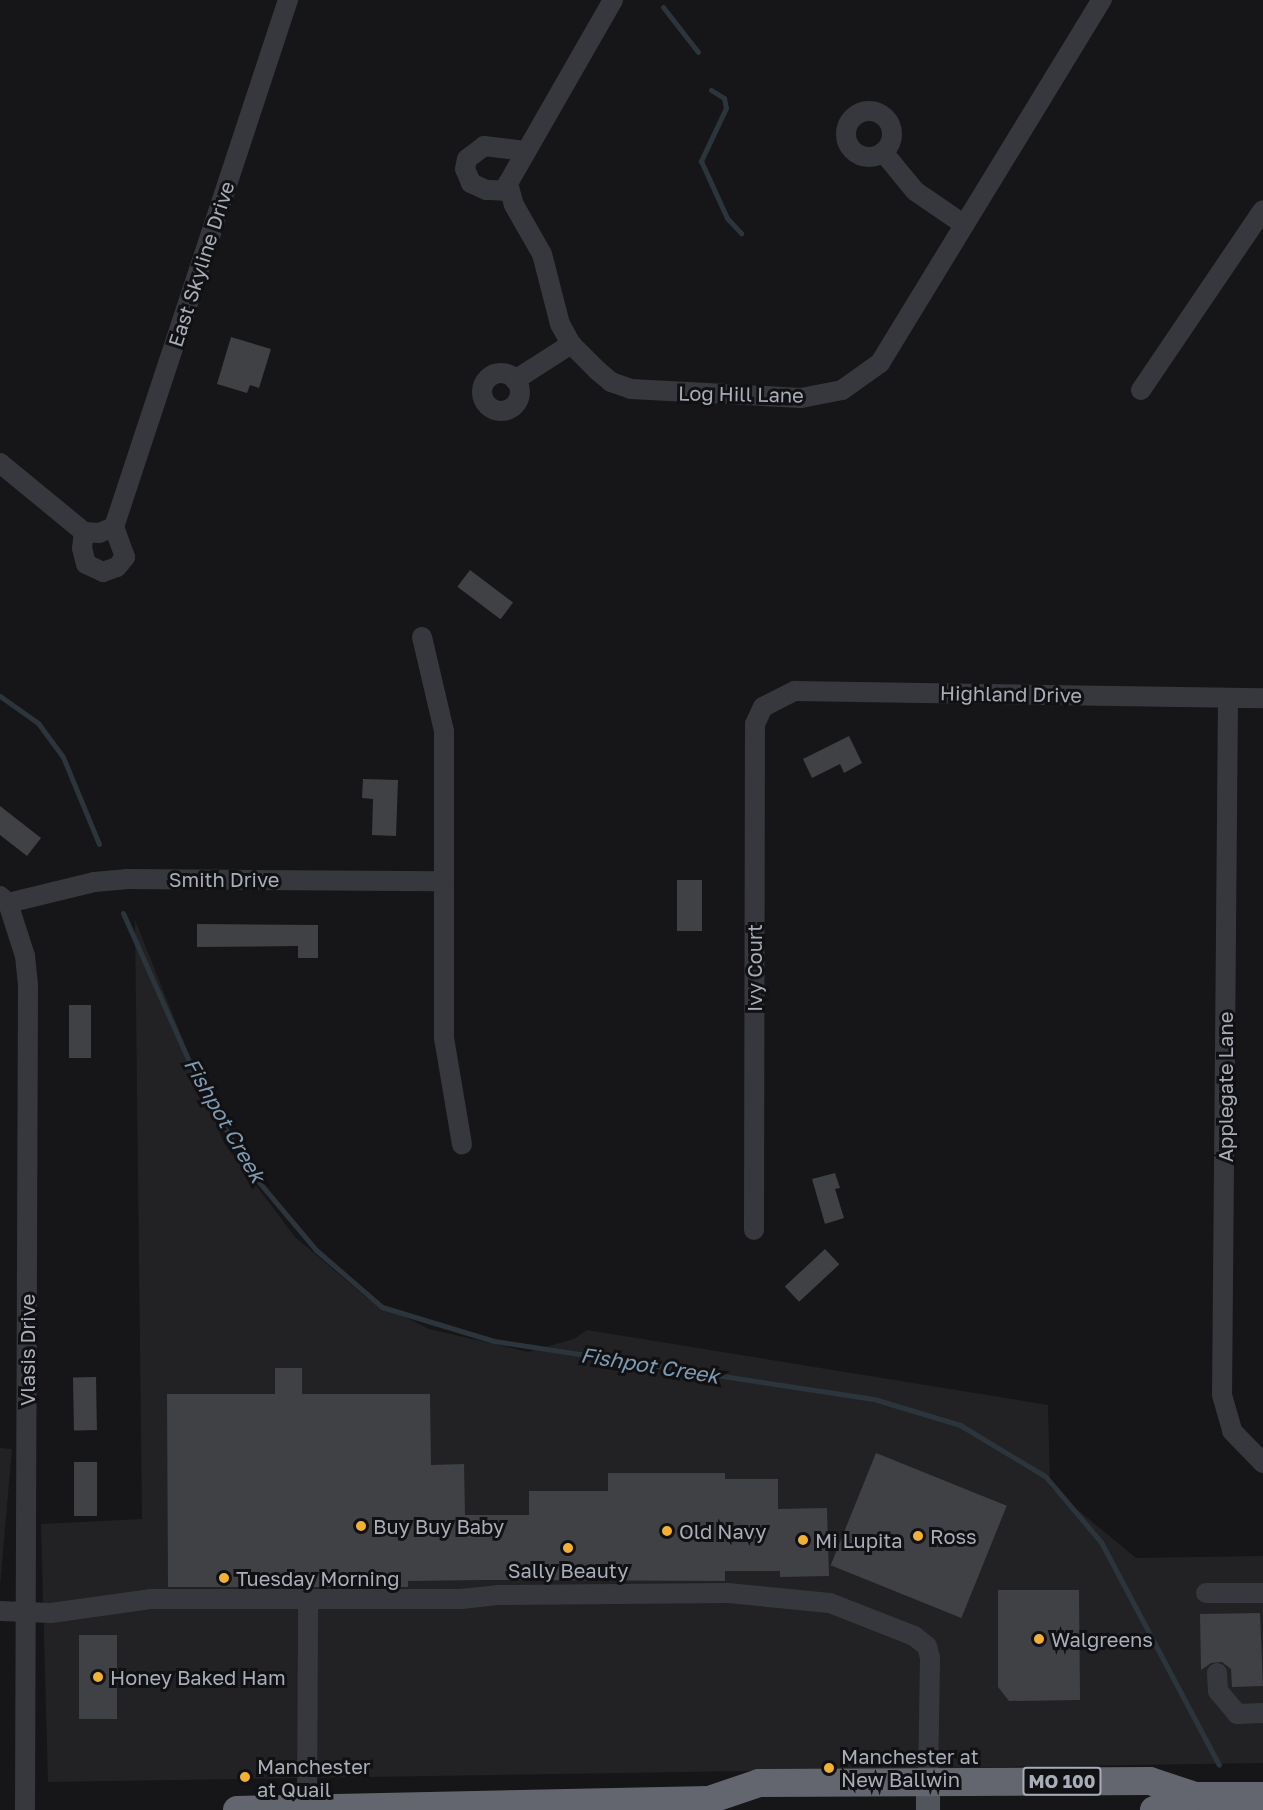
<!DOCTYPE html>
<html>
<head>
<meta charset="utf-8">
<style>
  body { margin:0 }
  #map { position:relative; width:1263px; height:1810px; overflow:hidden; background:#161618; font-family:"Golos Text",sans-serif }
  div>[style] { position:absolute }
  .built>* { inset:0; background:#222225; transform-origin:0 0 }
  .stream>* { height:5px; margin:-2.5px; padding:0 2.5px; transform-origin:2.5px; border-radius:2.5px; background:#2c353c }
  .building>* { inset:0; background:#404145; transform-origin:0 0 }
  .minor>* { height:20px; margin:-10px; padding:0 10px; transform-origin:10px; border-radius:10px; background:#37383d }
  .minor>.ring { margin:-10px; padding:0; box-sizing:content-box; background:none; border:20px solid #37383d; border-radius:50% }
  .major>* { height:24px; margin:-12px; padding:0 12px; transform-origin:12px; border-radius:12px; background:#53555c }
  .highway>* { height:28px; margin:-14px; padding:0 14px; transform-origin:14px; border-radius:14px; background:#63666e }
  .dots>* { width:16px; height:16px; translate:-50% -50%; box-sizing:border-box; border:3px solid #111113; border-radius:50% }
  span { translate:-50% -50%; white-space:nowrap; text-align:center; line-height:1.15; -webkit-text-stroke:6px #111113; paint-order:stroke }
  .shield-label span { padding:2px 4px; background:#111113; border:2px solid; border-radius:4px; -webkit-text-stroke-width:0 }
  .shield-label { font-size:18px; color:#a8adb8; font-weight:700 }
  .street-label { font-size:20px; color:#a8adb8 }
  .poi-label { font-size:20px; color:#a8adb8 }
  .left { translate:0 -50%; text-align:left }
  .water-label { font-size:21px; color:#7f9bb3; font-style:italic }
</style>
</head>
<body>
<div id="map">
  <div class="built">
    <div style="clip-path:polygon(135px 920px,224px 1143px,295px 1237px,367px 1298px,429px 1329px,528px 1352px,574px 1339px,587px 1330px,1048px 1405px,1050px 1487px,1136px 1558px,1263px 1556px,1263px 1763px,48px 1782px,41px 1524px,142px 1519px)"></div>
    <div style="left:0;top:1448px;width:12px;height:316px;rotate:5deg"></div>
  </div>
  <div class="stream">
    <div style="left:663px;top:7px;width:57px;rotate:52.1deg"></div>
    <div style="left:711px;top:90px;width:15px;rotate:32deg"></div>
    <div style="left:724px;top:98px;width:10px;rotate:79deg"></div>
    <div style="left:726px;top:108px;width:59px;rotate:115.3deg"></div>
    <div style="left:701px;top:161px;width:63px;rotate:65.5deg"></div>
    <div style="left:727px;top:218px;width:21px;rotate:47deg"></div>
    <div style="left:0;top:696px;width:47px;rotate:35.4deg"></div>
    <div style="left:38px;top:723px;width:42px;rotate:53.7deg"></div>
    <div style="left:63px;top:757px;width:94px;rotate:67.5deg"></div>
    <div style="left:123px;top:913px;width:172px;rotate:66deg"></div>
    <div style="left:193px;top:1070px;width:113px;rotate:60.9deg"></div>
    <div style="left:248px;top:1169px;width:106px;rotate:50deg"></div>
    <div style="left:316px;top:1250px;width:87px;rotate:40.8deg"></div>
    <div style="left:382px;top:1307px;width:117px;rotate:16.9deg"></div>
    <div style="left:494px;top:1341px;width:384px;rotate:8.7deg"></div>
    <div style="left:874px;top:1399px;width:90px;rotate:16.8deg"></div>
    <div style="left:960px;top:1425px;width:99px;rotate:31deg"></div>
    <div style="left:1045px;top:1476px;width:87px;rotate:49.7deg"></div>
    <div style="left:1101px;top:1542px;width:252px;rotate:62.1deg"></div>
  </div>
  <div class="building">
    <div style="clip-path:polygon(231px 337px,271px 349px,259px 388px,250px 385px,247px 393px,217px 384px)"></div>
    <div style="left:470px;top:570px;width:54px;height:21px;rotate:37deg"></div>
    <div style="clip-path:polygon(849px 736px,862px 763px,844px 773px,840px 764px,812px 778px,803px 759px)"></div>
    <div style="clip-path:polygon(363px 779px,398px 780px,396px 836px,372px 835px,373px 799px,362px 798px)"></div>
    <div style="clip-path:polygon(0 806px,41px 838px,27px 856px,0 835px)"></div>
    <div style="left:677px;top:880px;width:25px;height:51px"></div>
    <div style="clip-path:polygon(197px 924px,318px 925px,318px 958px,298px 958px,298px 946px,197px 947px)"></div>
    <div style="left:69px;top:1005px;width:22px;height:53px"></div>
    <div style="clip-path:polygon(835px 1173px,840px 1188px,835px 1189px,844px 1218px,825px 1224px,812px 1179px)"></div>
    <div style="left:825px;top:1249px;width:21px;height:55px;rotate:47deg"></div>
    <div style="clip-path:polygon(275px 1368px,302px 1368px,302px 1394px,430px 1394px,431px 1465px,464px 1464px,465px 1515px,529px 1515px,529px 1491px,608px 1491px,608px 1473px,725px 1473px,725px 1479px,778px 1479px,778px 1509px,827px 1508px,829px 1576px,780px 1577px,780px 1571px,725px 1571px,725px 1581px,482px 1580px,408px 1581px,408px 1587px,168px 1587px,167px 1394px,275px 1394px)"></div>
    <div style="left:96px;top:1377px;width:53px;height:23px;rotate:89deg"></div>
    <div style="left:876px;top:1453px;width:141px;height:121px;rotate:22deg"></div>
    <div style="left:97px;top:1462px;width:54px;height:23px;rotate:90deg"></div>
    <div style="clip-path:polygon(998px 1590px,1079px 1590px,1080px 1700px,1009px 1701px,998px 1687px)"></div>
    <div style="clip-path:polygon(1260px 1613px,1263px 1686px,1232px 1687px,1231px 1669px,1222px 1662px,1211px 1663px,1201px 1670px,1200px 1614px)"></div>
    <div style="left:79px;top:1635px;width:38px;height:84px"></div>
  </div>
  <div class="minor">
    <div style="left:613px;top:0;width:211px;rotate:119.8deg"></div>
    <div style="left:508px;top:183px;width:23px;rotate:75deg"></div>
    <div style="left:514px;top:205px;width:56px;rotate:60.3deg"></div>
    <div style="left:542px;top:254px;width:72px;rotate:75.6deg"></div>
    <div style="left:560px;top:324px;width:23px;rotate:61deg"></div>
    <div style="left:571px;top:344px;width:38px;rotate:45deg"></div>
    <div style="left:598px;top:371px;width:17px;rotate:40deg"></div>
    <div style="left:611px;top:382px;width:21px;rotate:19deg"></div>
    <div style="left:631px;top:389px;width:170px;rotate:3deg"></div>
    <div style="left:801px;top:398px;width:42px;rotate:-11deg"></div>
    <div style="left:842px;top:390px;width:47px;rotate:-35.4deg"></div>
    <div style="left:880px;top:363px;width:426px;rotate:-58.6deg"></div>
    <div class="ring" style="left:846px;top:111px;width:26px;height:26px"></div>
    <div style="left:883px;top:152px;width:50px;rotate:50.6deg"></div>
    <div style="left:915px;top:191px;width:58px;rotate:34.5deg"></div>
    <div style="left:508px;top:191px;width:22px;rotate:-177deg"></div>
    <div style="left:486px;top:190px;width:17px;rotate:-155deg"></div>
    <div style="left:471px;top:183px;width:15px;rotate:-113deg"></div>
    <div style="left:465px;top:169px;width:10px;rotate:-79deg"></div>
    <div style="left:467px;top:159px;width:21px;rotate:-37deg"></div>
    <div style="left:484px;top:146px;width:39px;rotate:7deg"></div>
    <div class="ring" style="left:482px;top:373px;width:18px;height:18px"></div>
    <div style="left:515px;top:380px;width:67px;rotate:-32.7deg"></div>
    <div style="left:1141px;top:390px;width:217px;rotate:-55.9deg"></div>
    <div style="left:0;top:463px;width:109px;rotate:39.4deg"></div>
    <div style="left:84px;top:532px;width:15px;rotate:4deg"></div>
    <div style="left:99px;top:533px;width:16px;rotate:-22deg"></div>
    <div style="left:114px;top:527px;width:555px;rotate:-71.73deg"></div>
    <div style="left:84px;top:532px;width:16px;rotate:97deg"></div>
    <div style="left:82px;top:548px;width:16px;rotate:76deg"></div>
    <div style="left:86px;top:564px;width:19px;rotate:25deg"></div>
    <div style="left:103px;top:572px;width:15px;rotate:-20deg"></div>
    <div style="left:117px;top:567px;width:13px;rotate:-51deg"></div>
    <div style="left:125px;top:557px;width:32px;rotate:-110deg"></div>
    <div style="left:422px;top:637px;width:97px;rotate:76.8deg"></div>
    <div style="left:444px;top:731px;width:307px;rotate:90deg"></div>
    <div style="left:444px;top:1038px;width:108px;rotate:80.4deg"></div>
    <div style="left:1228px;top:698px;width:697px;rotate:90.49deg"></div>
    <div style="left:1222px;top:1395px;width:37px;rotate:74deg"></div>
    <div style="left:1232px;top:1431px;width:45px;rotate:45.9deg"></div>
    <div style="left:0;top:896px;width:11px;rotate:41deg"></div>
    <div style="left:8px;top:903px;width:56px;rotate:72.2deg"></div>
    <div style="left:25px;top:956px;width:30px;rotate:84deg"></div>
    <div style="left:28px;top:986px;width:824px;rotate:90.21deg"></div>
    <div style="left:8px;top:903px;width:89px;rotate:-13.7deg"></div>
    <div style="left:94px;top:882px;width:32px;rotate:-5deg"></div>
    <div style="left:126px;top:879px;width:316px;rotate:0.4deg"></div>
    <div style="left:754px;top:1230px;width:506px;rotate:-89.89deg"></div>
    <div style="left:755px;top:724px;width:19px;rotate:-65deg"></div>
    <div style="left:763px;top:707px;width:36px;rotate:-27deg"></div>
    <div style="left:795px;top:691px;width:468px;rotate:0.9deg"></div>
    <div style="left:1206px;top:1593px;width:57px"></div>
    <div style="left:0;top:1611px;width:51px;rotate:2.2deg"></div>
    <div style="left:51px;top:1613px;width:100px;rotate:-8deg"></div>
    <div style="left:150px;top:1599px;width:311px"></div>
    <div style="left:461px;top:1599px;width:37px;rotate:-6deg"></div>
    <div style="left:498px;top:1595px;width:230px;rotate:-0.5deg"></div>
    <div style="left:728px;top:1593px;width:102px;rotate:5.6deg"></div>
    <div style="left:830px;top:1603px;width:90px;rotate:21.4deg"></div>
    <div style="left:914px;top:1636px;width:16px;rotate:38deg"></div>
    <div style="left:927px;top:1646px;width:12px;rotate:76deg"></div>
    <div style="left:930px;top:1658px;width:124px;rotate:90.9deg"></div>
    <div style="left:1217px;top:1673px;width:18px;rotate:87deg"></div>
    <div style="left:1218px;top:1691px;width:30px;rotate:50deg"></div>
    <div style="left:1237px;top:1714px;width:26px;rotate:-2deg"></div>
    <div style="left:307px;top:1810px;width:211px;rotate:-89.7deg"></div>
  </div>
  <div class="major">
    <div style="left:928px;top:1782px;width:28px;rotate:90deg"></div>
  </div>
  <div class="highway">
    <div style="left:237px;top:1810px;width:472px;rotate:-1.2deg"></div>
    <div style="left:709px;top:1800px;width:53px;rotate:-18.8deg"></div>
    <div style="left:759px;top:1783px;width:391px;rotate:-0.3deg"></div>
    <div style="left:1150px;top:1781px;width:47px;rotate:18.4deg"></div>
    <div style="left:1195px;top:1796px;width:68px"></div>
    <div style="left:1154px;top:1810px;width:43px;rotate:-18.9deg"></div>
  </div>
  <div class="dots">
    <div style="left:361px;top:1526px;background:#f2b134"></div>
    <div style="left:667px;top:1531px;background:#f2b134"></div>
    <div style="left:918px;top:1536px;background:#f2b134"></div>
    <div style="left:803px;top:1540px;background:#f2b134"></div>
    <div style="left:568px;top:1548px;background:#f2b134"></div>
    <div style="left:224px;top:1578px;background:#f2b134"></div>
    <div style="left:1039px;top:1639px;background:#f2b134"></div>
    <div style="left:98px;top:1677px;background:#f2b134"></div>
    <div style="left:829px;top:1768px;background:#f2b134"></div>
    <div style="left:245px;top:1777px;background:#f2b134"></div>
  </div>
  <div class="shield-label">
    <span style="left:1062px;top:1781px">MO 100</span>
  </div>
  <div class="street-label">
    <span style="left:201px;top:264px;rotate:-72deg">East Skyline Drive</span>
    <span style="left:741px;top:394px;rotate:1deg">Log Hill Lane</span>
    <span style="left:1011px;top:694px;rotate:1deg">Highland Drive</span>
    <span style="left:224px;top:879px">Smith Drive</span>
    <span style="left:754px;top:968px;rotate:-90deg">Ivy Court</span>
    <span style="left:1225px;top:1087px;rotate:-90deg">Applegate Lane</span>
    <span style="left:27px;top:1350px;rotate:-90deg">Vlasis Drive</span>
  </div>
  <div class="poi-label">
    <span class="left" style="left:373px;top:1526px">Buy Buy Baby</span>
    <span class="left" style="left:679px;top:1531px">Old Navy</span>
    <span class="left" style="left:930px;top:1536px">Ross</span>
    <span class="left" style="left:815px;top:1540px">Mi Lupita</span>
    <span style="left:568px;top:1570px">Sally Beauty</span>
    <span class="left" style="left:236px;top:1578px">Tuesday Morning</span>
    <span class="left" style="left:1051px;top:1639px">Walgreens</span>
    <span class="left" style="left:110px;top:1677px">Honey Baked Ham</span>
    <span class="left" style="left:841px;top:1768px">Manchester at<br>New Ballwin</span>
    <span class="left" style="left:257px;top:1778px">Manchester<br>at Quail</span>
  </div>
  <div class="water-label">
    <span style="left:225px;top:1120px;rotate:60deg">Fishpot Creek</span>
    <span style="left:650px;top:1365px;rotate:9deg">Fishpot Creek</span>
  </div>
</div>
</body>
</html>
